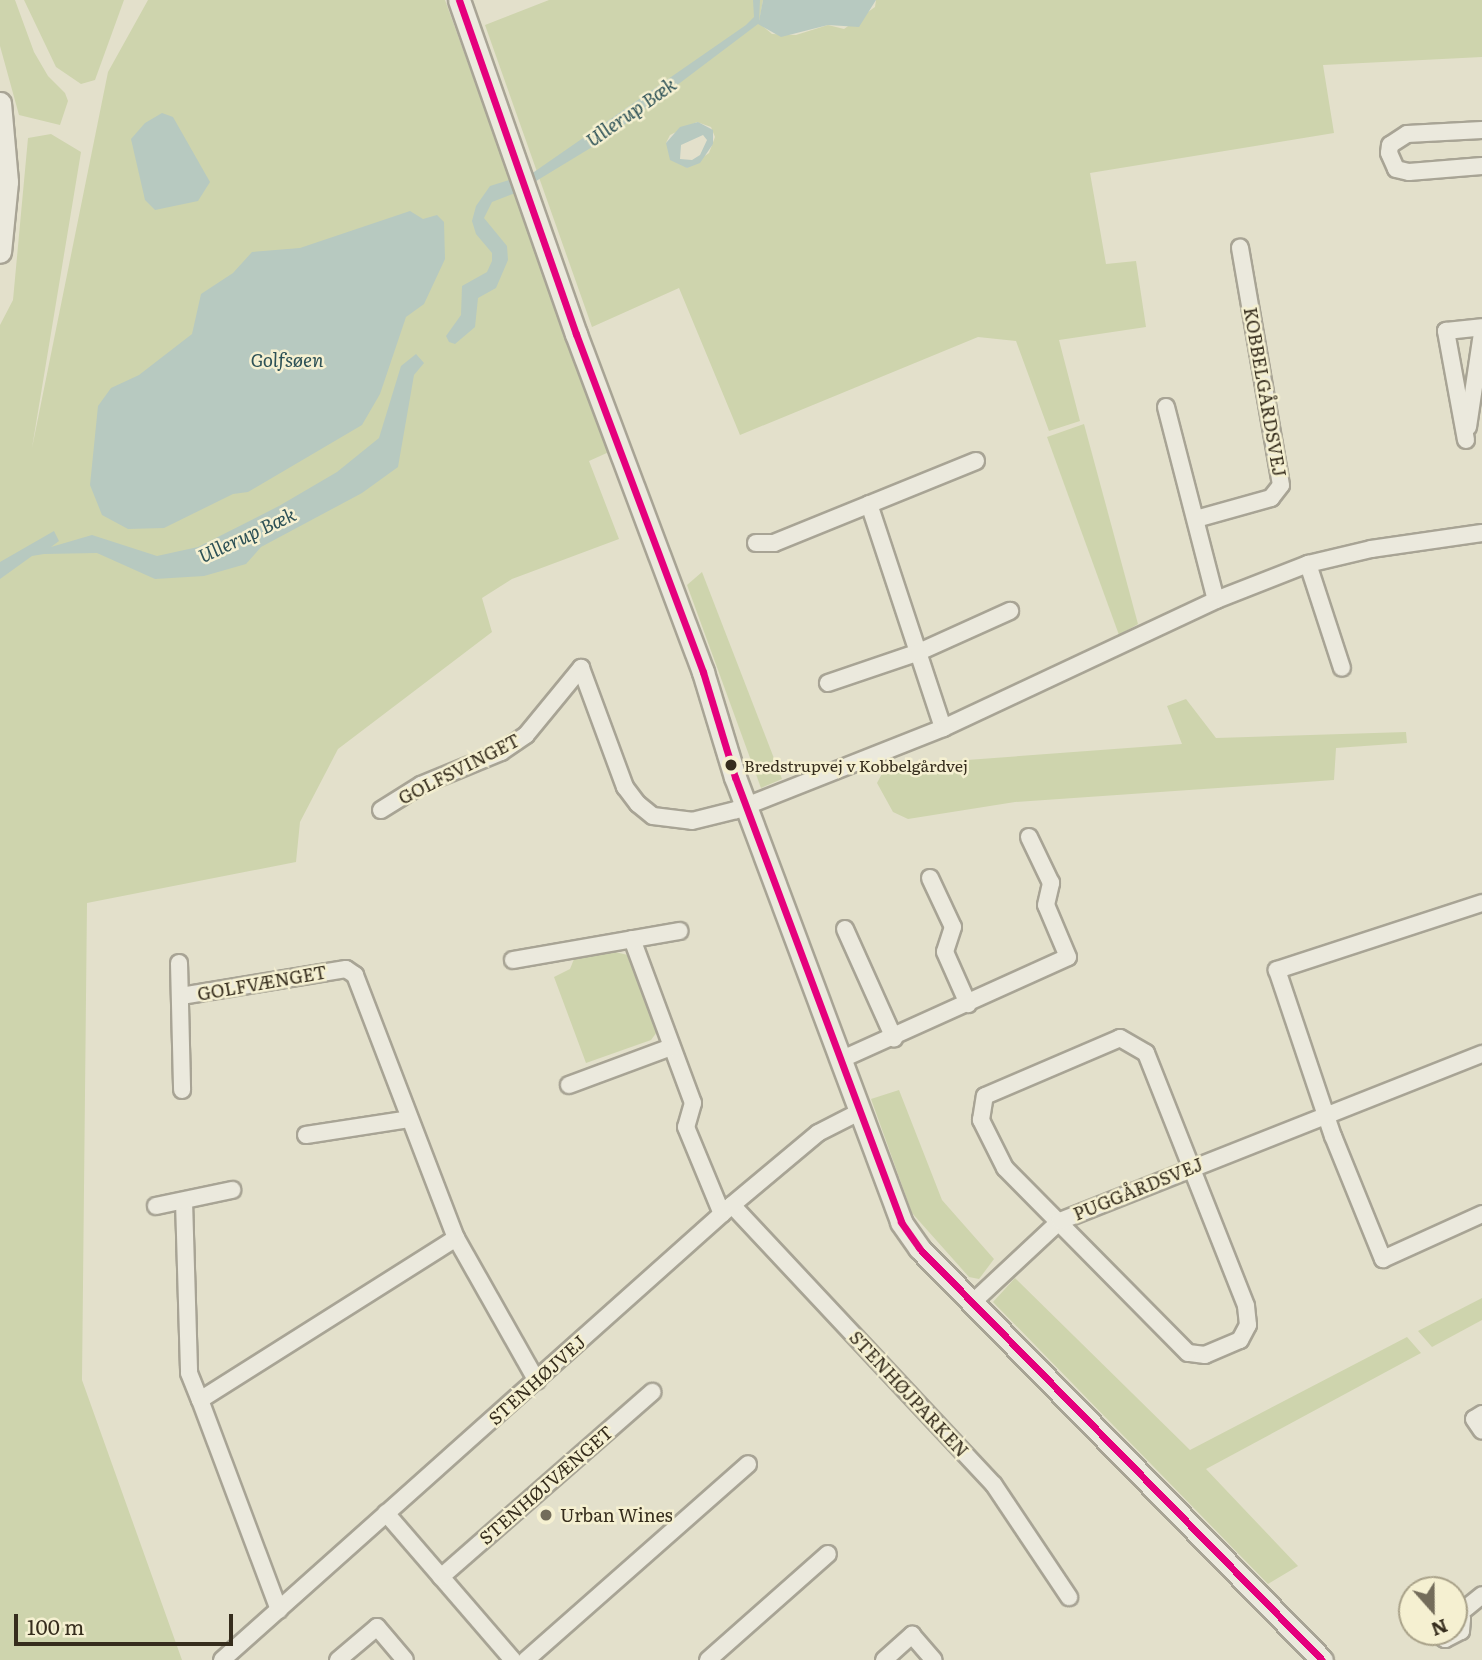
<!DOCTYPE html>
<html>
<head>
<meta charset="utf-8">
<style>
  body { margin:0 }
  #map { position:relative; width:1482px; height:1660px; overflow:hidden; background:#e3e0cb; font-family:Literata,serif }
  div>[style] { position:absolute }
  .green>* { inset:0; background:#ced4ad }
  .water>* { inset:0; background:#b7c9c0 }
  .roads { filter:drop-shadow(2px 0 #a8a495) drop-shadow(-2px 0 #a8a495) drop-shadow(0 2px #a8a495) drop-shadow(0 -2px #a8a495) }
  .street>* { height:16px; margin:-8px; padding:0 8px; transform-origin:8px; border-radius:8px; background:#ebe9dd }
  .secondary>* { height:21px; margin:-10.5px; padding:0 10.5px; transform-origin:10.5px; border-radius:10.5px; background:#ebe9dd }
  .bus-1>* { height:7px; margin:-3.5px; padding:0 3.5px; transform-origin:3.5px; border-radius:3.5px; background:#e5007d }
  .dots>* { width:19px; height:19px; translate:-50% -50%; box-sizing:border-box; border:4px solid #f5f0d1; border-radius:50% }
  span { translate:-50% -50%; white-space:nowrap; text-align:center; line-height:1.15; -webkit-text-stroke:5px #f5f0d1; paint-order:stroke }
  .bus-label { font-size:16px; color:#362d1d }
  .left { translate:0 -50%; text-align:left }
  .street-label { font-size:18px; color:#362d1d }
  .poi-label { font-size:18px; color:#362d1d }
  .water-label { font-size:19px; color:#2d5156; font-style:italic }
  .north { position:absolute; left:1398px; top:1576px; width:70px; height:70px; box-sizing:border-box; background:#f5f0d1; border:2px solid #a9a289; border-radius:50%; rotate:159deg; font-size:19px; font-weight:700; line-height:28px; text-align:center; color:#362d1d }
  .north::after { content:''; display:block; margin:auto; width:24px; height:32px; background:#736c5a; clip-path:polygon(50% 0,100% 100%,50% 72%,0 100%) }
  .scale { position:absolute; left:14px; top:1614px; width:219px; height:32px; box-sizing:border-box; border:4px solid #362d1d; border-top:0; padding-left:9px; font-size:21px; line-height:24px; white-space:nowrap; color:#362d1d; -webkit-text-stroke:5px #f5f0d1; paint-order:stroke }
</style>
</head>
<body>
<div id="map">
  <div class="green">
    <div style="clip-path:polygon(0 0,15px 0,34px 52px,48px 76px,65px 93px,68px 101px,60px 125px,19px 115px,0 46px)"></div>
    <div style="clip-path:polygon(24px 0,124px 0,95px 80px,81px 84px,56px 67px)"></div>
    <div style="clip-path:polygon(148px 0,445px 0,609px 452px,589px 461px,619px 539px,512px 579px,482px 598px,492px 632px,338px 749px,300px 822px,296px 862px,87px 903px,82px 1380px,182px 1660px,0 1660px,0 325px,13px 300px,28px 138px,51px 134px,81px 152px,32px 448px,108px 72px)"></div>
    <div style="clip-path:polygon(evenodd,549px 0,763px 0,759px 23px,772px 34px,796px 35px,828px 25px,844px 29px,875px 7px,876px 0,1482px 0,1482px 57px,1323px 65px,1334px 133px,1090px 173px,1106px 264px,1136px 261px,1146px 327px,1059px 340px,1080px 421px,1049px 431px,1016px 341px,978px 337px,740px 435px,679px 288px,592px 327px,485px 25px,549px 0,697px 122px,711px 127px,715px 137px,709px 153px,687px 168px,666px 143px,670px 135px,697px 122px)"></div>
    <div style="clip-path:polygon(1084px 424px,1138px 624px,1119px 635px,1047px 437px)"></div>
    <div style="clip-path:polygon(702px 572px,782px 779px,761px 788px,687px 585px)"></div>
    <div style="clip-path:polygon(1186px 699px,1216px 738px,1406px 732px,1407px 743px,1336px 748px,1334px 780px,1015px 802px,908px 819px,893px 812px,877px 783px,886px 766px,1182px 744px,1167px 706px)"></div>
    <div style="clip-path:polygon(615px 952px,628px 955px,657px 1032px,651px 1040px,586px 1063px,554px 977px,570px 969px,574px 959px)"></div>
    <div style="clip-path:polygon(899px 1090px,942px 1200px,994px 1259px,979px 1279px,969px 1277px,912px 1213px,871px 1099px)"></div>
    <div style="clip-path:polygon(1015px 1278px,1190px 1450px,1407px 1337px,1421px 1353px,1206px 1469px,1298px 1566px,1268px 1584px,993px 1302px)"></div>
    <div style="clip-path:polygon(1482px 1298px,1482px 1320px,1432px 1347px,1418px 1331px)"></div>
  </div>
  <div class="water">
    <div style="clip-path:polygon(753px 0,760px 0,759px 21px,763px 0,876px 0,859px 27px,828px 25px,781px 37px,758px 24px,607px 138px,518px 192px,492px 202px,484px 218px,507px 246px,508px 260px,496px 288px,478px 298px,475px 327px,455px 344px,449px 342px,446px 336px,461px 315px,462px 286px,487px 272px,492px 261px,492px 253px,476px 234px,472px 221px,476px 206px,490px 186px,534px 172px,746px 25px,754px 17px)"></div>
    <div style="clip-path:polygon(162px 113px,173px 117px,210px 182px,198px 201px,155px 210px,145px 200px,131px 139px,145px 123px)"></div>
    <div style="clip-path:polygon(evenodd,698px 122px,713px 130px,713px 144px,700px 163px,687px 168px,670px 160px,666px 143px,680px 127px,698px 122px,703px 135px,707px 140px,700px 155px,692px 160px,680px 159px,681px 145px,703px 135px)"></div>
    <div style="clip-path:polygon(410px 211px,423px 219px,437px 215px,444px 222px,445px 259px,424px 304px,406px 317px,380px 394px,362px 425px,248px 492px,233px 494px,164px 528px,128px 529px,102px 515px,90px 485px,98px 406px,111px 388px,139px 375px,192px 334px,201px 294px,233px 273px,252px 252px,300px 248px)"></div>
    <div style="clip-path:polygon(416px 354px,424px 363px,414px 375px,398px 467px,362px 493px,261px 547px,246px 564px,204px 576px,155px 579px,97px 553px,44px 554px,32px 556px,0 579px,0 562px,54px 531px,59px 541px,51px 547px,92px 535px,157px 556px,198px 547px,279px 506px,337px 472px,379px 438px,401px 366px)"></div>
  </div>
  <div class="roads">
    <div class="street">
      <div style="left:1482px;top:130px;width:75px;rotate:176.9deg"></div>
      <div style="left:1407px;top:134px;width:20px;rotate:147deg"></div>
      <div style="left:1390px;top:145px;width:8px;rotate:97deg"></div>
      <div style="left:1389px;top:153px;width:17px;rotate:66deg"></div>
      <div style="left:1396px;top:169px;width:13px;rotate:13deg"></div>
      <div style="left:1409px;top:172px;width:73px;rotate:-4.7deg"></div>
      <div style="left:1166px;top:407px;width:199px;rotate:75.5deg"></div>
      <div style="left:1468px;top:427px;width:95px;rotate:-81.5deg"></div>
      <div style="left:1466px;top:440px;width:111px;rotate:-100.4deg"></div>
      <div style="left:1446px;top:331px;width:36px;rotate:-6deg"></div>
      <div style="left:869px;top:504px;width:236px;rotate:71.7deg"></div>
      <div style="left:1196px;top:519px;width:78px;rotate:-15.6deg"></div>
      <div style="left:1271px;top:498px;width:16px;rotate:-52deg"></div>
      <div style="left:1281px;top:485px;width:241px;rotate:-99.8deg"></div>
      <div style="left:756px;top:543px;width:18px"></div>
      <div style="left:774px;top:543px;width:218px;rotate:-22.1deg"></div>
      <div style="left:1308px;top:564px;width:109px;rotate:71.9deg"></div>
      <div style="left:828px;top:683px;width:96px;rotate:-18.8deg"></div>
      <div style="left:919px;top:652px;width:100px;rotate:-24.3deg"></div>
      <div style="left:381px;top:810px;width:47px;rotate:-32deg"></div>
      <div style="left:421px;top:785px;width:87px;rotate:-22.4deg"></div>
      <div style="left:501px;top:752px;width:30px;rotate:-34deg"></div>
      <div style="left:526px;top:735px;width:87px;rotate:-50.6deg"></div>
      <div style="left:581px;top:668px;width:127px;rotate:69.7deg"></div>
      <div style="left:625px;top:787px;width:21px;rotate:53deg"></div>
      <div style="left:638px;top:804px;width:19px;rotate:39deg"></div>
      <div style="left:653px;top:816px;width:39px;rotate:7deg"></div>
      <div style="left:692px;top:821px;width:45px;rotate:-14deg"></div>
      <div style="left:736px;top:810px;width:223px;rotate:-21.6deg"></div>
      <div style="left:943px;top:728px;width:302px;rotate:-25.1deg"></div>
      <div style="left:1216px;top:600px;width:99px;rotate:-21.4deg"></div>
      <div style="left:1308px;top:564px;width:65px;rotate:-13.4deg"></div>
      <div style="left:1371px;top:549px;width:112px;rotate:-8.2deg"></div>
      <div style="left:930px;top:878px;width:54px;rotate:64.9deg"></div>
      <div style="left:953px;top:927px;width:26px;rotate:108deg"></div>
      <div style="left:945px;top:952px;width:57px;rotate:66.1deg"></div>
      <div style="left:1482px;top:903px;width:216px;rotate:161.9deg"></div>
      <div style="left:1277px;top:970px;width:175px;rotate:71.4deg"></div>
      <div style="left:1333px;top:1136px;width:133px;rotate:67.9deg"></div>
      <div style="left:1383px;top:1259px;width:109px;rotate:-24.4deg"></div>
      <div style="left:845px;top:929px;width:120px;rotate:65.8deg"></div>
      <div style="left:632px;top:939px;width:175px;rotate:69.6deg"></div>
      <div style="left:693px;top:1103px;width:25px;rotate:106deg"></div>
      <div style="left:686px;top:1127px;width:94px;rotate:67.5deg"></div>
      <div style="left:513px;top:960px;width:169px;rotate:-9.9deg"></div>
      <div style="left:179px;top:963px;width:127px;rotate:88.6deg"></div>
      <div style="left:181px;top:996px;width:167px;rotate:-9.3deg"></div>
      <div style="left:346px;top:969px;width:11px;rotate:34deg"></div>
      <div style="left:355px;top:975px;width:282px;rotate:69deg"></div>
      <div style="left:456px;top:1238px;width:164px;rotate:60.5deg"></div>
      <div style="left:1120px;top:1038px;width:30px;rotate:30deg"></div>
      <div style="left:1146px;top:1053px;width:272px;rotate:68.4deg"></div>
      <div style="left:1246px;top:1306px;width:19px;rotate:84deg"></div>
      <div style="left:1248px;top:1325px;width:17px;rotate:118deg"></div>
      <div style="left:1240px;top:1340px;width:38px;rotate:157deg"></div>
      <div style="left:1205px;top:1355px;width:17px;rotate:-173deg"></div>
      <div style="left:1188px;top:1353px;width:260px;rotate:-134.7deg"></div>
      <div style="left:1005px;top:1168px;width:54px;rotate:-116.6deg"></div>
      <div style="left:981px;top:1120px;width:24px;rotate:-81deg"></div>
      <div style="left:985px;top:1096px;width:147px;rotate:-23.2deg"></div>
      <div style="left:840px;top:1060px;width:250px;rotate:-24.3deg"></div>
      <div style="left:1068px;top:957px;width:56px;rotate:-112.9deg"></div>
      <div style="left:1046px;top:905px;width:23px;rotate:-77deg"></div>
      <div style="left:1051px;top:883px;width:51px;rotate:-115.6deg"></div>
      <div style="left:569px;top:1085px;width:109px;rotate:-20.4deg"></div>
      <div style="left:306px;top:1135px;width:104px;rotate:-8.8deg"></div>
      <div style="left:184px;top:1201px;width:172px;rotate:88.3deg"></div>
      <div style="left:189px;top:1373px;width:29px;rotate:68deg"></div>
      <div style="left:732px;top:1205px;width:383px;rotate:46.9deg"></div>
      <div style="left:994px;top:1485px;width:135px;rotate:56.2deg"></div>
      <div style="left:156px;top:1206px;width:78px;rotate:-11.9deg"></div>
      <div style="left:972px;top:1303px;width:120px;rotate:-43deg"></div>
      <div style="left:1060px;top:1221px;width:454px;rotate:-21.6deg"></div>
      <div style="left:1482px;top:1414px;width:9px;rotate:148deg"></div>
      <div style="left:1474px;top:1419px;width:14px;rotate:56deg"></div>
      <div style="left:386px;top:1513px;width:194px;rotate:49.2deg"></div>
      <div style="left:441px;top:1577px;width:281px;rotate:-41.2deg"></div>
      <div style="left:279px;top:1610px;width:224px;rotate:-110.6deg"></div>
      <div style="left:200px;top:1400px;width:303px;rotate:-32.3deg"></div>
      <div style="left:1460px;top:1613px;width:28px;rotate:-39deg"></div>
      <div style="left:1434px;top:1632px;width:13px;rotate:32deg"></div>
      <div style="left:1445px;top:1639px;width:18px;rotate:-27deg"></div>
      <div style="left:1461px;top:1631px;width:12px;rotate:-85deg"></div>
      <div style="left:1462px;top:1619px;width:14px;rotate:-126deg"></div>
      <div style="left:222px;top:1660px;width:683px;rotate:-41.74deg"></div>
      <div style="left:732px;top:1205px;width:112px;rotate:-39.9deg"></div>
      <div style="left:818px;top:1133px;width:46px;rotate:-27.1deg"></div>
      <div style="left:338px;top:1660px;width:51px;rotate:-40.2deg"></div>
      <div style="left:377px;top:1627px;width:43px;rotate:49.7deg"></div>
      <div style="left:526px;top:1660px;width:296px;rotate:-41.4deg"></div>
      <div style="left:708px;top:1660px;width:160px;rotate:-41.5deg"></div>
      <div style="left:884px;top:1660px;width:38px;rotate:-42deg"></div>
      <div style="left:912px;top:1635px;width:33px;rotate:49deg"></div>
    </div>
    <div class="secondary">
      <div style="left:459px;top:0;width:354px;rotate:70.7deg"></div>
      <div style="left:576px;top:334px;width:361px;rotate:69.4deg"></div>
      <div style="left:703px;top:672px;width:110px;rotate:73.1deg"></div>
      <div style="left:735px;top:777px;width:475px;rotate:69.5deg"></div>
      <div style="left:901px;top:1222px;width:32px;rotate:55deg"></div>
      <div style="left:919px;top:1248px;width:576px;rotate:45.63deg"></div>
      <div style="left:0;top:103px;width:79px;rotate:84.9deg"></div>
      <div style="left:7px;top:182px;width:70px;rotate:95.7deg"></div>
    </div>
  </div>
  <div class="bus-1">
    <div style="left:459px;top:0;width:354px;rotate:70.7deg"></div>
    <div style="left:576px;top:334px;width:361px;rotate:69.4deg"></div>
    <div style="left:703px;top:672px;width:110px;rotate:73.1deg"></div>
    <div style="left:735px;top:777px;width:475px;rotate:69.5deg"></div>
    <div style="left:901px;top:1222px;width:32px;rotate:55deg"></div>
    <div style="left:919px;top:1248px;width:576px;rotate:45.63deg"></div>
  </div>
  <div class="dots">
    <div style="left:731px;top:765px;background:#362d1d"></div>
    <div style="left:546px;top:1515px;background:#736c5a"></div>
  </div>
  <div class="bus-label">
    <span class="left" style="left:744px;top:765px">Bredstrupvej v Kobbelgårdvej</span>
  </div>
  <div class="street-label">
    <span style="left:1265px;top:392px;rotate:80deg">KOBBELGÅRDSVEJ</span>
    <span style="left:459px;top:769px;rotate:-27deg">GOLFSVINGET</span>
    <span style="left:262px;top:983px;rotate:-10deg">GOLFVÆNGET</span>
    <span style="left:1138px;top:1189px;rotate:-22deg">PUGGÅRDSVEJ</span>
    <span style="left:537px;top:1380px;rotate:-42deg">STENHØJVEJ</span>
    <span style="left:909px;top:1394px;rotate:47deg">STENHØJPARKEN</span>
    <span style="left:546px;top:1485px;rotate:-41deg">STENHØJVÆNGET</span>
  </div>
  <div class="poi-label">
    <span class="left" style="left:560px;top:1515px">Urban Wines</span>
  </div>
  <div class="water-label">
    <span style="left:631px;top:112px;rotate:-35deg">Ullerup Bæk</span>
    <span style="left:287px;top:360px">Golfsøen</span>
    <span style="left:247px;top:535px;rotate:-25deg">Ullerup Bæk</span>
  </div>
  <div class="north">N</div>
  <div class="scale">100 m</div>
</div>
</body>
</html>
